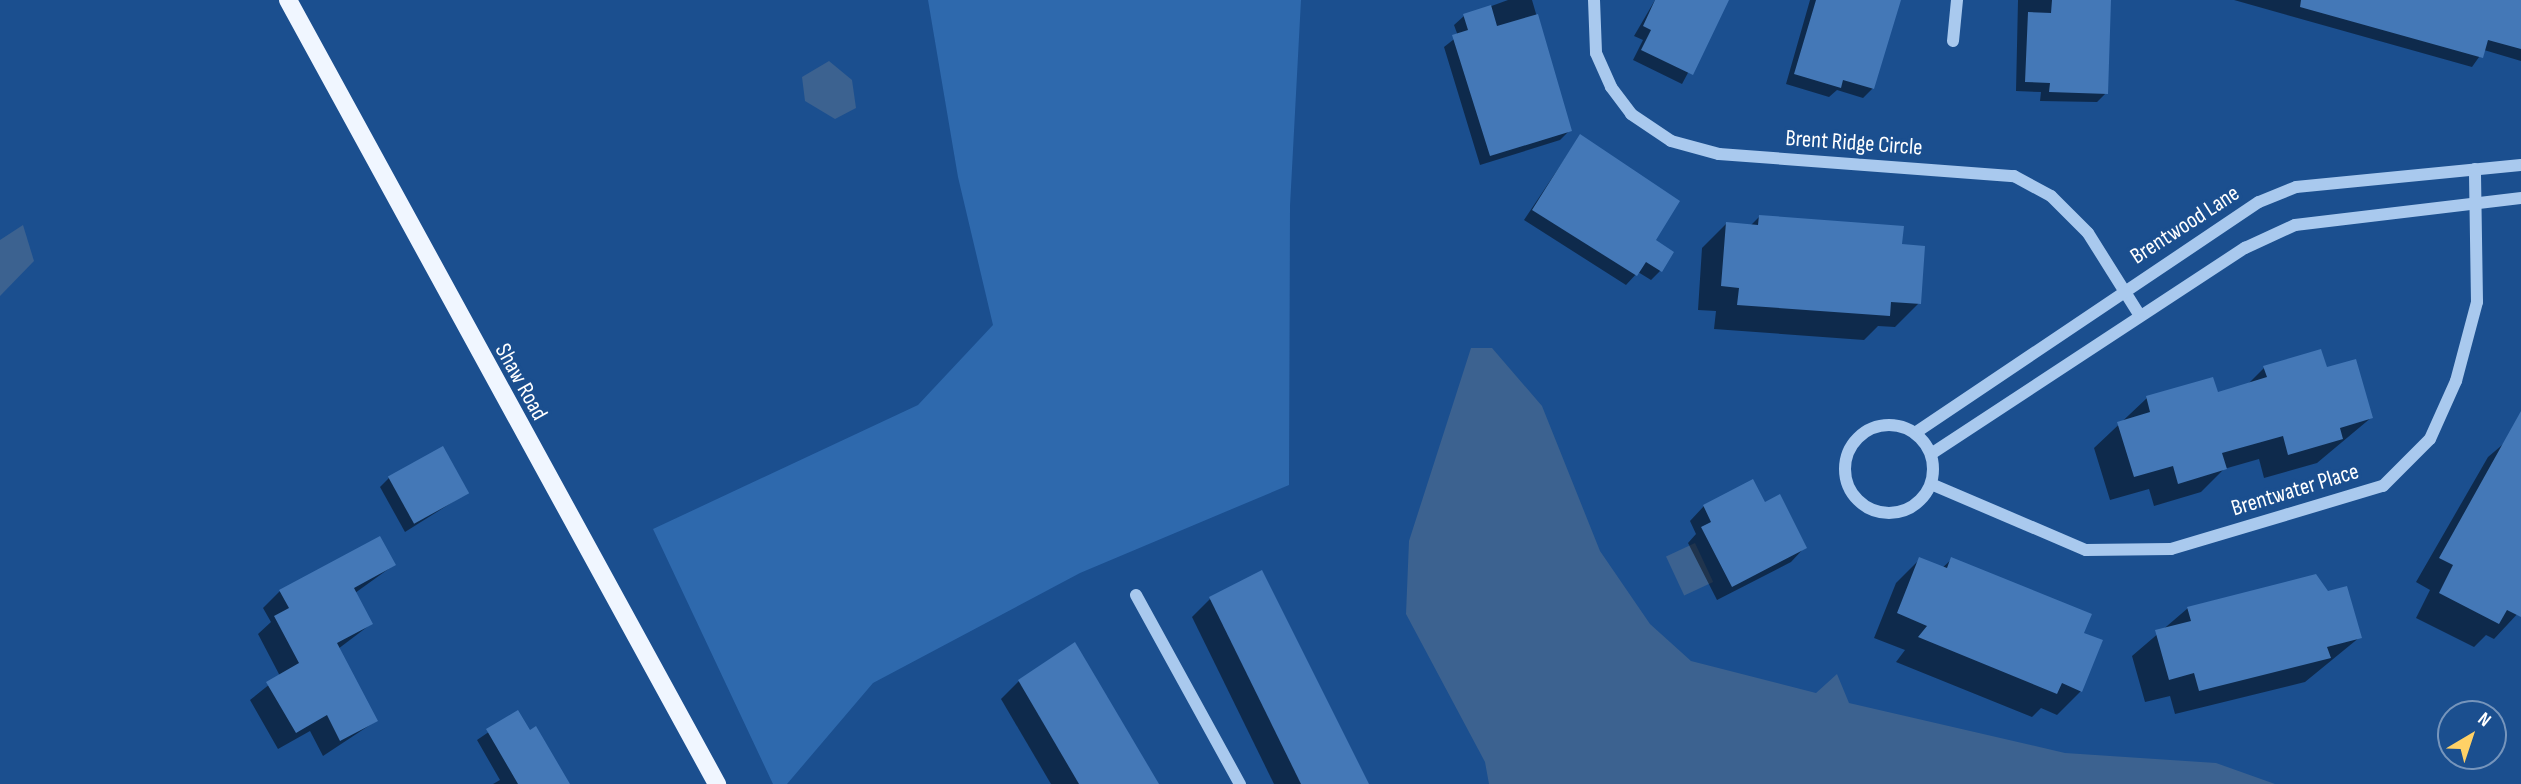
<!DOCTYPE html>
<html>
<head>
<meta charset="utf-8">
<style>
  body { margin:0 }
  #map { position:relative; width:2521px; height:784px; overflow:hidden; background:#1b4f8f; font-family:"Sofia Sans Condensed",sans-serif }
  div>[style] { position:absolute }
  .green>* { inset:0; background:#2e69ad }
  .water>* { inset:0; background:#3c6290; transform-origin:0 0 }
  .shadow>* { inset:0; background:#0007 }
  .building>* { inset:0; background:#4478b7; transform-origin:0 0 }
  .minor>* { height:12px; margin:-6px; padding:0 6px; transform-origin:6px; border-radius:6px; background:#a9c9ee }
  .minor>.ring { margin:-6px; padding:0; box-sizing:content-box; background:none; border:12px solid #a9c9ee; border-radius:50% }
  .major>* { height:18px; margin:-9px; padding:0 9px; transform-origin:9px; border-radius:9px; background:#f0f6ff }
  span { translate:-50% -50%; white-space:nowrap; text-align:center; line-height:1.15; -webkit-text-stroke:7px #1b4f8f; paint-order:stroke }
  .street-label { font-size:23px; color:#fff }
  .north { position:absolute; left:2437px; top:700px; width:70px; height:70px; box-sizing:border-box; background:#1b4f8f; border:2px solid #7695bc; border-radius:50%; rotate:39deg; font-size:19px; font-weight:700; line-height:28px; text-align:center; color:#fff }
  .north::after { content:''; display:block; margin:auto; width:24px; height:32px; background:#ffd166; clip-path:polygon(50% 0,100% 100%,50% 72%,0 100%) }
</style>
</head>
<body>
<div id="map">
  <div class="green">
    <div style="clip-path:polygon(928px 0,1301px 0,1290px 206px,1289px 485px,1080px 573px,873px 683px,787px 784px,773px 784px,653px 529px,918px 405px,993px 325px,958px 177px)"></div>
  </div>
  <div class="water">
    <div style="clip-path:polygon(829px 61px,852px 80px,856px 108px,835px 119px,805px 101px,802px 77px)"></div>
    <div style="clip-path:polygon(23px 225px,34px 261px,0 296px,0 240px)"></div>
    <div style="clip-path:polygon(1471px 348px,1492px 348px,1542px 406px,1600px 551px,1650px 624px,1691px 661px,1816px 693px,1837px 674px,1849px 703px,2065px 753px,2216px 763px,2275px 784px,1489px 784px,1485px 762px,1406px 614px,1409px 541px)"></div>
    <div style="left:1695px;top:543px;width:43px;height:32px;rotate:65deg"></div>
  </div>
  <div class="shadow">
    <div style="clip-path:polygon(1532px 0,1570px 130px,1560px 140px,1480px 165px,1444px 47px,1458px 36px,1454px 25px,1464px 16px,1508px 0)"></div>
    <div style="clip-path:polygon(1655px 0,1727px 0,1682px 84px,1633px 60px,1643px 40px,1634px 36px)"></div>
    <div style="clip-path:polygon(1810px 0,1898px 0,1873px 88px,1863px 98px,1837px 90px,1829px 97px,1786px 84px)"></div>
    <div style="clip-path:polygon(2018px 0,2109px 0,2106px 93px,2097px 102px,2040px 101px,2041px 92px,2016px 91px)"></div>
    <div style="clip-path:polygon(2234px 0,2521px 0,2521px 61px,2484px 50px,2472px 67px)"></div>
    <div style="clip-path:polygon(1580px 136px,1654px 240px,1660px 271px,1651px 280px,1638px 272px,1626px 285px,1524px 220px)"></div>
    <div style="clip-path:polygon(1760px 216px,1900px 246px,1919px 303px,1895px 327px,1878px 326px,1864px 340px,1714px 329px,1716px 311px,1698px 310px,1702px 248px,1726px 224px,1750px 226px)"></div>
    <div style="clip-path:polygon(2264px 368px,2325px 370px,2372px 417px,2317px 463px,2264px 478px,2259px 459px,2224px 469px,2201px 492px,2154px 506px,2149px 489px,2110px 500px,2094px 448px,2147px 398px,2217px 394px,2247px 385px)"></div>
    <div style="clip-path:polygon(2521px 429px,2521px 610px,2494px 639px,2486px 635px,2474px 647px,2416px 618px,2430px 590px,2416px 582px,2488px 457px)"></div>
    <div style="clip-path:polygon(390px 477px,467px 493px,405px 532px,380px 487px)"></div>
    <div style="clip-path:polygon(1764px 504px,1805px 547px,1791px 562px,1717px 600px,1688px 543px,1696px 534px,1690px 521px,1704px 506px)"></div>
    <div style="clip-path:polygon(1920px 559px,1942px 568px,1952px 559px,2082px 634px,2081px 691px,2057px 715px,2041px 708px,2032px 717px,1896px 662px,1905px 650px,1874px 638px,1896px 583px)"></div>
    <div style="clip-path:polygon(394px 565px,355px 593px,371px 624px,338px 649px,376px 721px,323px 756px,310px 731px,278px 749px,250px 700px,280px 676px,258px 634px,271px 622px,263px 608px,280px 591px)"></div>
    <div style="clip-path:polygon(1210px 599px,1367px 784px,1274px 784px,1192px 617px)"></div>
    <div style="clip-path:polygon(2188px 608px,2360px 637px,2305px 682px,2175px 714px,2170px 696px,2145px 702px,2132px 656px)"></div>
    <div style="clip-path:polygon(1019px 681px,1157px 784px,1051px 784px,1001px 699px)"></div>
    <div style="clip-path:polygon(518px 712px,530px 732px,563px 784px,493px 784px,500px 780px,477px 740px)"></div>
  </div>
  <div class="building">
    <div style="clip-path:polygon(1655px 0,1729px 0,1693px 75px,1641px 50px,1651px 30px,1643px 26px)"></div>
    <div style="clip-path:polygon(1816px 0,1901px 0,1874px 89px,1843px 80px,1841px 88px,1794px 74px)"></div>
    <div style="clip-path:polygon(2052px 0,2111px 0,2108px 94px,2049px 92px,2050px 83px,2025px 82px,2028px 12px,2051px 13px)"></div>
    <div style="clip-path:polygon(2301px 0,2521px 0,2521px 49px,2488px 40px,2483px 58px,2300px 7px)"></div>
    <div style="clip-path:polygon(1491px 5px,1497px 26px,1538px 14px,1572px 131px,1490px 156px,1452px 35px,1468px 30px,1463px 14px)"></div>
    <div style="clip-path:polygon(1580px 134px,1680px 201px,1656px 240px,1674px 252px,1662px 272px,1646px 262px,1637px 276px,1532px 210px)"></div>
    <div style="clip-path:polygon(1759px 215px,1904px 226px,1902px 244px,1925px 246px,1921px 304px,1891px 302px,1890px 316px,1737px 305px,1739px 288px,1721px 286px,1726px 222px,1758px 225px)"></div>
    <div style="clip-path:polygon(2321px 349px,2327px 367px,2356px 359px,2373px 418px,2340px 428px,2343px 439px,2288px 455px,2283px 436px,2222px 453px,2227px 469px,2178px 484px,2173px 466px,2134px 477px,2117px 422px,2150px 412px,2146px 396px,2213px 377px,2218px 392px,2267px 377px,2263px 366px)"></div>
    <div style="clip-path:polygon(2521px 411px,2521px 617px,2507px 610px,2499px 624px,2439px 593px,2453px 565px,2439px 558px)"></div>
    <div style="left:443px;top:446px;width:54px;height:63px;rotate:61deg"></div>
    <div style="clip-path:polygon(1753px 479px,1765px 502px,1780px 494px,1807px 548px,1732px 587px,1701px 527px,1711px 522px,1703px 505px)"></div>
    <div style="clip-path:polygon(380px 536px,396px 565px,354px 588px,373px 624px,337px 643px,378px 721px,340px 741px,327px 715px,296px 733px,266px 682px,299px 663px,274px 616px,289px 608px,279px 590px)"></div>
    <div style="clip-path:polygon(1919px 557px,1947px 568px,1951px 557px,2092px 614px,2084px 633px,2103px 640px,2082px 692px,2062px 683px,2057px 694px,1918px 637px,1927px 626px,1897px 613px)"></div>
    <div style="clip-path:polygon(1262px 570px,1369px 784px,1301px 784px,1209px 597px)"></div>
    <div style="clip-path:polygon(2316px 574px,2328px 591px,2347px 586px,2362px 638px,2327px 647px,2331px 658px,2199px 691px,2194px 673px,2169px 680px,2155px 630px,2191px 621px,2187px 607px)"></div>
    <div style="clip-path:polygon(1075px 642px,1159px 784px,1079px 784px,1018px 680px)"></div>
    <div style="clip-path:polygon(518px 710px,530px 730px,536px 726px,570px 784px,518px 784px,486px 729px)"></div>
  </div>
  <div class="minor">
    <div style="left:1594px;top:0;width:53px;rotate:87.8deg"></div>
    <div style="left:1596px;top:53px;width:37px;rotate:66deg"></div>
    <div style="left:1611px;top:87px;width:34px;rotate:53deg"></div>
    <div style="left:1631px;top:114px;width:48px;rotate:34deg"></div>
    <div style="left:1671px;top:141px;width:50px;rotate:15.2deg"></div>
    <div style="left:1719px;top:154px;width:296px;rotate:4.3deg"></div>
    <div style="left:2014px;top:176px;width:42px;rotate:28.4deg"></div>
    <div style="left:2051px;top:196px;width:52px;rotate:45deg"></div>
    <div style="left:2088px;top:233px;width:98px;rotate:57.9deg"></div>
    <div style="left:1953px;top:41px;width:41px;rotate:-84.4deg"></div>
    <div class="ring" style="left:1845px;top:425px;width:76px;height:76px"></div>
    <div style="left:1915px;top:433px;width:414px;rotate:-33.9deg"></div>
    <div style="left:2259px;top:202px;width:40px;rotate:-22deg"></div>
    <div style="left:2296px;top:187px;width:226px;rotate:-5.6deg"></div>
    <div style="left:1931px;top:454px;width:376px;rotate:-33.3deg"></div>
    <div style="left:2245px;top:248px;width:55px;rotate:-24.7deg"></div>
    <div style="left:2295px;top:225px;width:228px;rotate:-6.8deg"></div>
    <div style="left:1931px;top:484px;width:168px;rotate:23.1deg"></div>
    <div style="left:2086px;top:550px;width:85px;rotate:-0.7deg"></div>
    <div style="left:2171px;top:549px;width:221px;rotate:-16.6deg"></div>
    <div style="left:2383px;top:486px;width:66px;rotate:-45deg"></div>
    <div style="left:2430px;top:439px;width:64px;rotate:-65.9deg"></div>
    <div style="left:2456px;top:381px;width:82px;rotate:-75.1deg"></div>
    <div style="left:2477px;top:302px;width:133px;rotate:-90.9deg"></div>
    <div style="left:1136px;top:595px;width:216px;rotate:61.2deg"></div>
  </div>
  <div class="major">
    <div style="left:288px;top:0;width:894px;rotate:61.31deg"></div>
  </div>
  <div class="street-label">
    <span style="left:1854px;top:143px;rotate:4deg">Brent Ridge Circle</span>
    <span style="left:2185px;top:225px;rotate:-33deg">Brentwood Lane</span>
    <span style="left:521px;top:382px;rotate:61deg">Shaw Road</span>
    <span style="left:2295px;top:490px;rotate:-17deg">Brentwater Place</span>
  </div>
  <div class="north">N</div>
</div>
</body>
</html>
